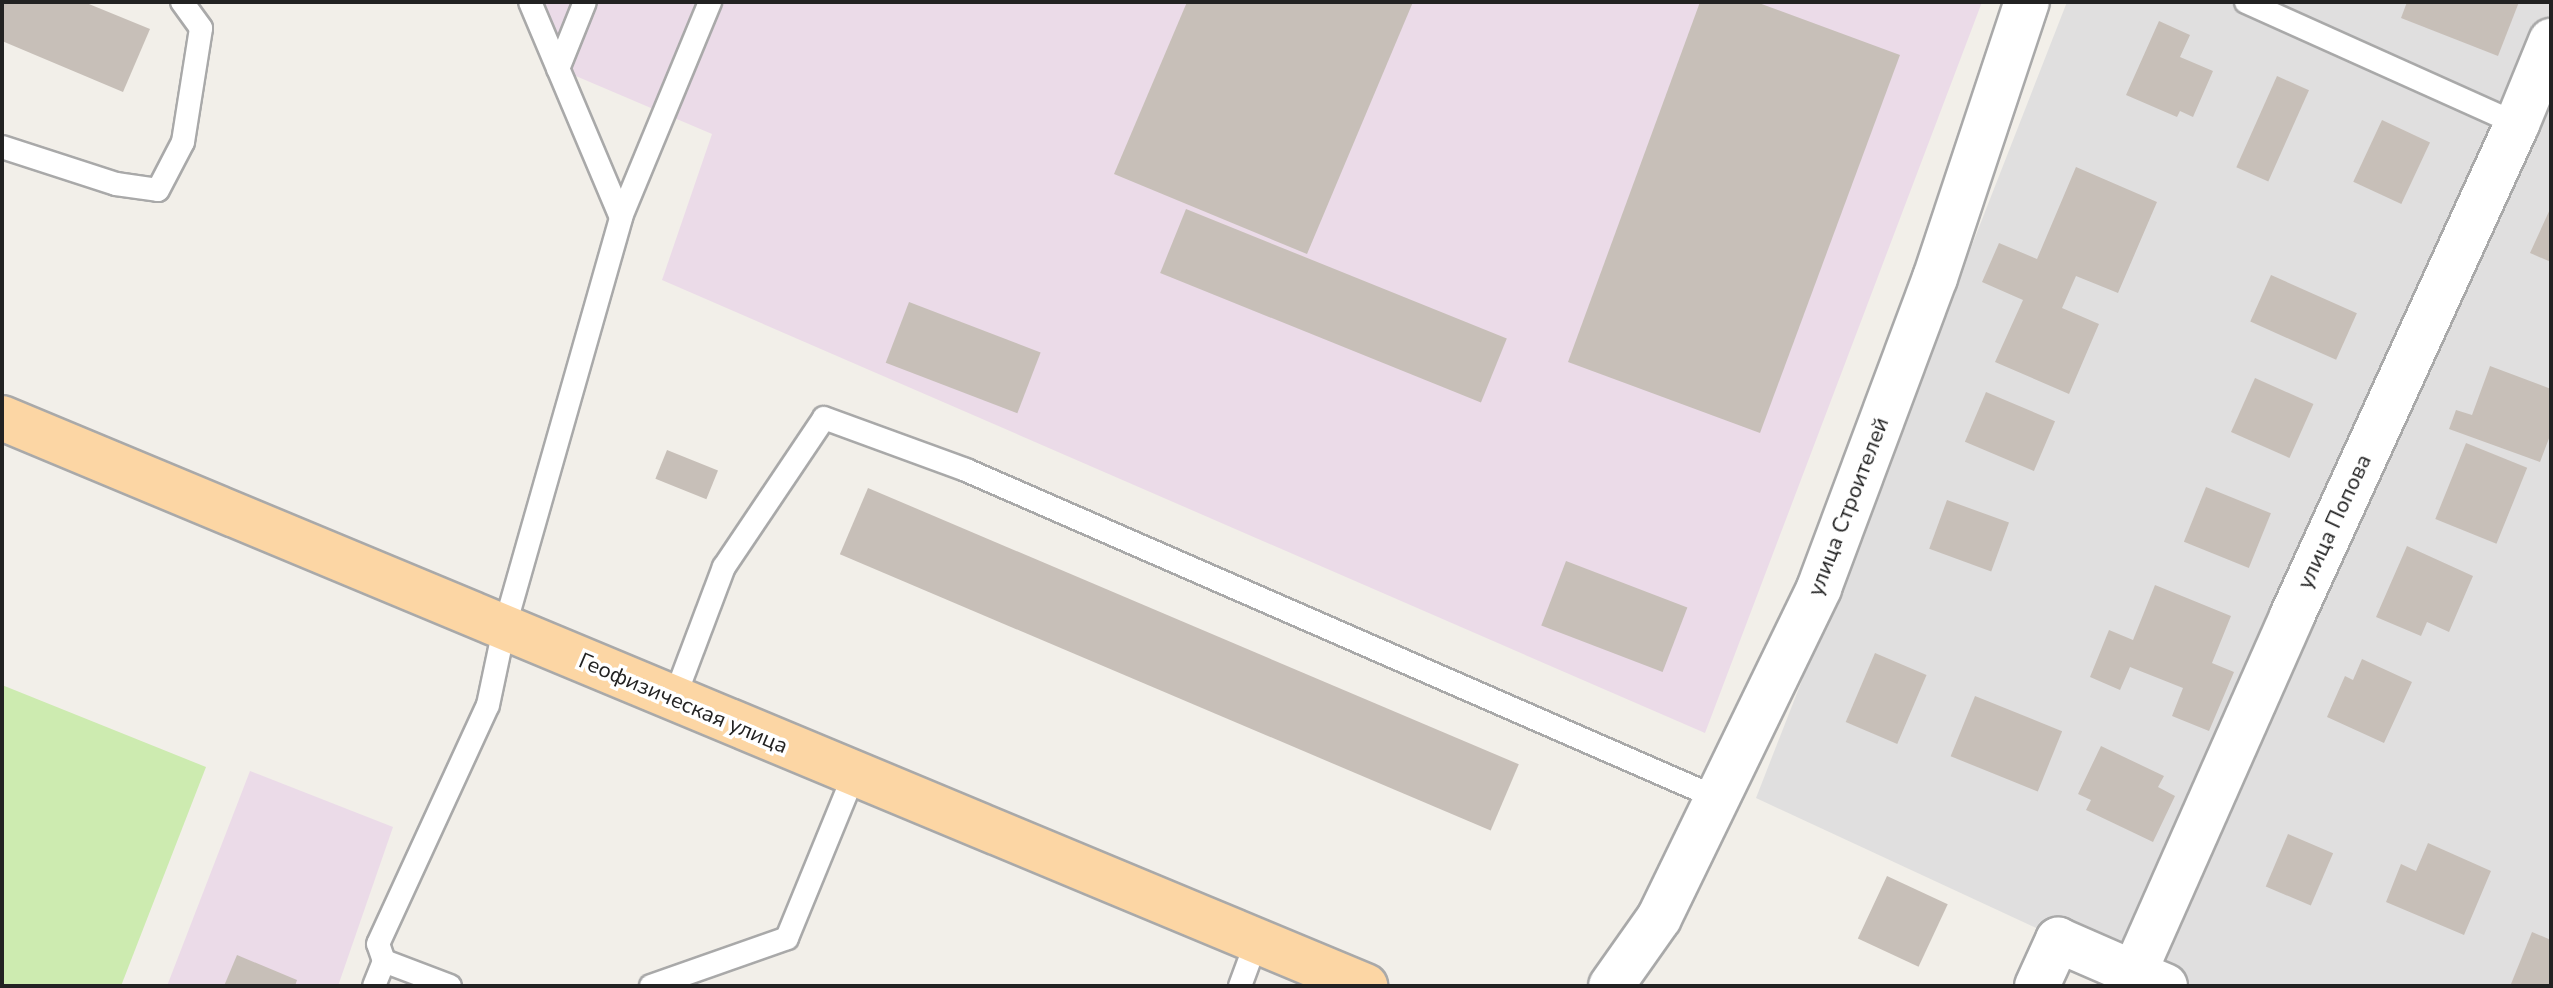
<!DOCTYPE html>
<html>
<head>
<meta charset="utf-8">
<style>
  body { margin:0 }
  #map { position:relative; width:2553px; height:988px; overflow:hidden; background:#f2efe9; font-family:"Nunito Sans",sans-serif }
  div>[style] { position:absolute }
  .residential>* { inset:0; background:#e0dfdf }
  .industrial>* { inset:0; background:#ebdbe8 }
  .grass>* { inset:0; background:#cdebb0 }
  .building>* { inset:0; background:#c7bfb8; transform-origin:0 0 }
  .roads { filter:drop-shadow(2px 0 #a9a9a9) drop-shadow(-2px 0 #a9a9a9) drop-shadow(0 2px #a9a9a9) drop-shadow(0 -2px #a9a9a9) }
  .lane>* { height:22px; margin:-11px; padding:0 11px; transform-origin:11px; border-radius:11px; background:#fff }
  .street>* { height:44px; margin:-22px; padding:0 22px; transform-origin:22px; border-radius:22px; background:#fff }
  .primary>* { height:44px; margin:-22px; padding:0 22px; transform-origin:22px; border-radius:22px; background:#fcd6a4 }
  span { translate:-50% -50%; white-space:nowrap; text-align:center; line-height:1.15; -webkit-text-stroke:7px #fff; paint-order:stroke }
  .street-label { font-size:22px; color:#222 }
  .frame { position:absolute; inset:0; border:4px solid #222; pointer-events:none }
</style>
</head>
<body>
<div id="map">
  <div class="residential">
    <div style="clip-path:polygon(2067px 2px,2551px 2px,2551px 986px,2161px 986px,1756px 798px)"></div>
  </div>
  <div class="industrial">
    <div style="clip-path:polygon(516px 2px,1982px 2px,1705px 733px,662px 280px,712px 134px,557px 68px)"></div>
    <div style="clip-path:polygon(250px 771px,393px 827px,338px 986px,167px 986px)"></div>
  </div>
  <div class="grass">
    <div style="clip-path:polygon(2px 685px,206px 767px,121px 986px,2px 986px)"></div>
  </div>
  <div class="building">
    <div style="clip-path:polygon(2px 2px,84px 2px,150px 29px,123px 92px,2px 41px)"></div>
    <div style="clip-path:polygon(1187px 2px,1413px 2px,1307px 254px,1114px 174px)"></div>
    <div style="clip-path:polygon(1700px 2px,1756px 2px,1900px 55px,1760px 433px,1568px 362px)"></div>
    <div style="clip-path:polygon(2407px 2px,2519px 2px,2498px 56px,2401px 18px)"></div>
    <div style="clip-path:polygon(2159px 21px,2190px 35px,2180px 57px,2213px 71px,2193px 117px,2180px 111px,2177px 117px,2126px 95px)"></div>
    <div style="left:2277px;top:76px;width:35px;height:100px;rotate:24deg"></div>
    <div style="left:2382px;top:120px;width:53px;height:68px;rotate:25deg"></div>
    <div style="clip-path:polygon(2076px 167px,2157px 202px,2118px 293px,2076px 276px,2062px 308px,2099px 324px,2069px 394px,1995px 362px,2023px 300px,1982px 282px,1999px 243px,2037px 259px)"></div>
    <div style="clip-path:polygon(2551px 207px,2551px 262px,2530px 253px)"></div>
    <div style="left:1186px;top:209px;width:346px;height:69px;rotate:22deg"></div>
    <div style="left:2271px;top:275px;width:94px;height:51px;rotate:24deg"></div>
    <div style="left:909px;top:302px;width:141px;height:65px;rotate:21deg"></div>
    <div style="clip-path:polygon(2490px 366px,2551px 389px,2551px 433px,2540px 462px,2449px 429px,2456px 410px,2472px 415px)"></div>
    <div style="left:2255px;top:378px;width:64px;height:59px;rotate:24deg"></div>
    <div style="left:1986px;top:392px;width:75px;height:54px;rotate:23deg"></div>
    <div style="left:2466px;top:443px;width:66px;height:82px;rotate:22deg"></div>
    <div style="left:667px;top:450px;width:55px;height:31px;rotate:22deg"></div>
    <div style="left:2206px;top:487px;width:70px;height:59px;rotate:22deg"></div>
    <div style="left:868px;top:488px;width:707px;height:72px;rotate:23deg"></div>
    <div style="left:1947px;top:500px;width:66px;height:52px;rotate:20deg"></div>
    <div style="clip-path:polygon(2407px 546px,2473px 576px,2449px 632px,2427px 622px,2421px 636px,2376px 617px)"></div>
    <div style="left:1566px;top:561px;width:130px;height:69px;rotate:21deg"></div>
    <div style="clip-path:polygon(2155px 585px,2231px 616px,2212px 663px,2234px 672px,2209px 731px,2172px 716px,2183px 688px,2130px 667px,2120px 690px,2090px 677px,2109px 630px,2133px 640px)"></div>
    <div style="left:1875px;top:653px;width:56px;height:75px;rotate:23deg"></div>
    <div style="clip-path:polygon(2362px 659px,2412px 682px,2384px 743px,2327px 717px,2345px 676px,2353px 680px)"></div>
    <div style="left:1975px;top:696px;width:94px;height:65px;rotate:22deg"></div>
    <div style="clip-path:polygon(2101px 746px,2164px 776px,2158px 787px,2175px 796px,2153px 842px,2086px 810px,2091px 800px,2078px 794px)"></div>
    <div style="left:2288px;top:834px;width:49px;height:57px;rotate:23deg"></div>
    <div style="clip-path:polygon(2428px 843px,2491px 871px,2464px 935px,2386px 902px,2401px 864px,2416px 871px)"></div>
    <div style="left:1887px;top:876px;width:67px;height:69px;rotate:25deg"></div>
    <div style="clip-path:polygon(2532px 932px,2551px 940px,2551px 986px,2511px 984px)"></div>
    <div style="clip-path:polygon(237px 955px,297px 980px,295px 986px,224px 986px)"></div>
  </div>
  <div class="roads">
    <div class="lane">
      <div style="left:530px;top:2px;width:233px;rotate:67.1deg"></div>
      <div style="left:2246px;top:2px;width:297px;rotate:24.2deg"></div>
      <div style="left:558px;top:69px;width:72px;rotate:-68.1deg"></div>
      <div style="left:2px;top:147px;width:120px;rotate:18deg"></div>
      <div style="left:116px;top:184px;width:42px;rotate:8.1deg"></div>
      <div style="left:158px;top:190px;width:54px;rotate:-62.5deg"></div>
      <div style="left:183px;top:142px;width:115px;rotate:-81deg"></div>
      <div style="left:201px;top:28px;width:32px;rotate:-126deg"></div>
      <div style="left:674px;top:699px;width:141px;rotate:-69.3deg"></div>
      <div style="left:724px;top:567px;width:179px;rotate:-56.1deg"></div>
      <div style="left:824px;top:418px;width:151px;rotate:20.1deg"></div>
      <div style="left:966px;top:470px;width:820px;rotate:23.59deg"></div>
      <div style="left:374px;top:986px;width:27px;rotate:-68deg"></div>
      <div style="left:450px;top:986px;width:71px;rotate:-159.3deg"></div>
      <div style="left:384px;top:961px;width:18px;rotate:-109deg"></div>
      <div style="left:378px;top:944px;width:263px;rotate:-65.3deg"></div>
      <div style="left:488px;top:705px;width:78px;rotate:-78.1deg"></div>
      <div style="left:504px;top:629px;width:428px;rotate:-74.1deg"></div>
      <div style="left:621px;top:217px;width:233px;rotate:-67.5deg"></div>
      <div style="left:651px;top:986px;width:144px;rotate:-19.4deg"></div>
      <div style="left:787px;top:938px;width:176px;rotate:-67.7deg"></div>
      <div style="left:1240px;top:986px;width:49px;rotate:-69.7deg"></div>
    </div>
    <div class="street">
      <div style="left:1611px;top:986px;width:83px;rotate:-54.8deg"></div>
      <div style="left:1659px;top:918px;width:367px;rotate:-64.1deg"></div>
      <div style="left:1819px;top:588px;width:331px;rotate:-69.5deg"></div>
      <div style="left:1935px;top:278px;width:291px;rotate:-71.6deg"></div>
      <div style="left:2037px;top:986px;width:51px;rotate:-65.5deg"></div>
      <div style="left:2058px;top:940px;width:83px;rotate:23.5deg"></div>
      <div style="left:2165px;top:986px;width:34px;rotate:-157deg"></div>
      <div style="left:2134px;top:973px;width:390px;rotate:-66.1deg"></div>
      <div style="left:2292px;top:616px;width:541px;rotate:-65.42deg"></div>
      <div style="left:2517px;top:124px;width:90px;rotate:-67.7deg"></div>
    </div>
    <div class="primary">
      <div style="left:2px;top:418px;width:1477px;rotate:22.62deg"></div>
    </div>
  </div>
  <div class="street-label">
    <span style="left:1849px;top:507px;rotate:-69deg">улица Строителей</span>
    <span style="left:2335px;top:522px;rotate:-65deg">улица Попова</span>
    <span style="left:683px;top:704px;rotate:23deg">Геофизическая улица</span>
  </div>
  <div class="frame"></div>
</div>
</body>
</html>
